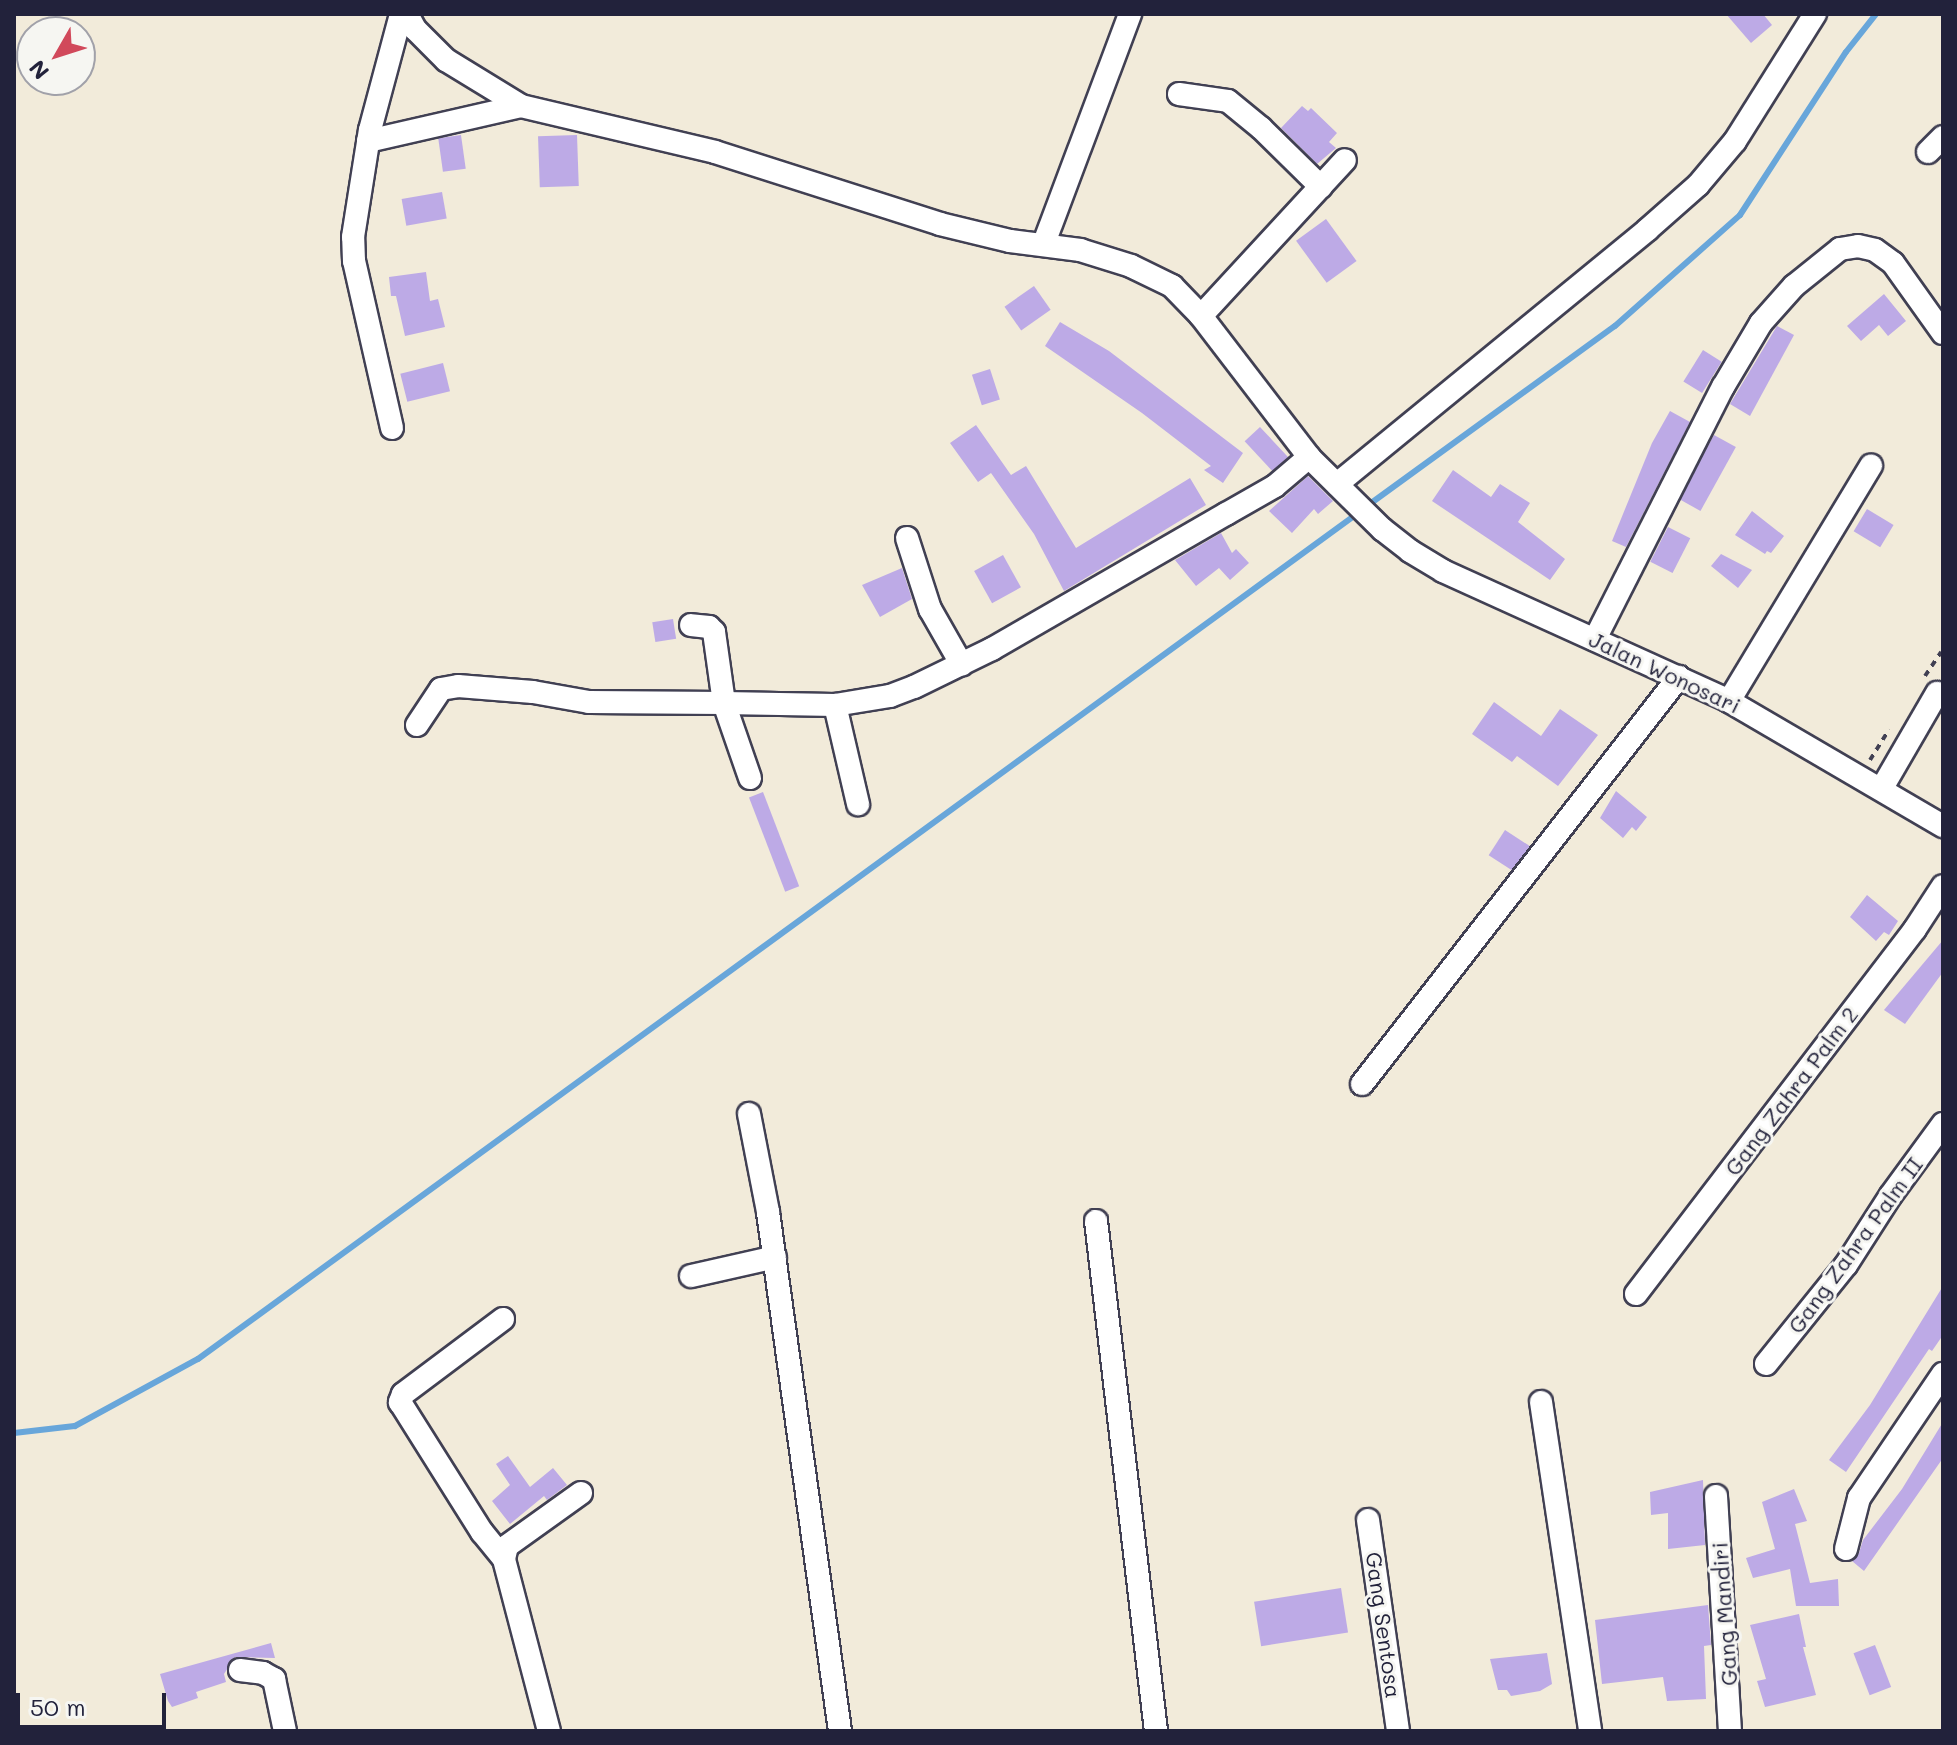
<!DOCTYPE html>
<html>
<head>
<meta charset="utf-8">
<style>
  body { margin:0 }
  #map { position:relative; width:1957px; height:1745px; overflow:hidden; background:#f2ebda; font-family:Mali,sans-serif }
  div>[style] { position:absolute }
  .stream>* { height:6px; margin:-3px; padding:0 3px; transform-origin:3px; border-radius:3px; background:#68a6da }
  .building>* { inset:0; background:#bdaae6; transform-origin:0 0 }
  .path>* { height:4px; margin-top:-2px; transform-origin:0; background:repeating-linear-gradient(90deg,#414053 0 6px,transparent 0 12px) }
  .roads { filter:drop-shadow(2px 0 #414053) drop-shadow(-2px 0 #414053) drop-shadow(0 2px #414053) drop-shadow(0 -2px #414053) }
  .minor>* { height:22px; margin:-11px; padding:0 11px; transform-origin:11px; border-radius:11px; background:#fff }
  span { translate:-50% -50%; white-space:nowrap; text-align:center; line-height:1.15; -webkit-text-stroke:6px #f6f6f2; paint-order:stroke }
  .street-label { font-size:22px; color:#22223b }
  .frame { position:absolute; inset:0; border:16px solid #22223b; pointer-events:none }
  .north { position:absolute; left:16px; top:16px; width:80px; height:80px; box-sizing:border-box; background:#f6f6f2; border:2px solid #a1a1a9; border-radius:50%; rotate:231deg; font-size:22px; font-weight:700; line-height:32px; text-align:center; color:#22223b }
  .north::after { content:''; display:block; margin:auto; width:28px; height:36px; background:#d1495b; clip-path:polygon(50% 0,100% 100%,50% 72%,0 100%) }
  .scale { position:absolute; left:16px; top:1693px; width:150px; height:36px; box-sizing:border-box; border:4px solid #22223b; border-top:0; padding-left:10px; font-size:24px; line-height:28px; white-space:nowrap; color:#22223b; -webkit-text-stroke:6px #f6f6f2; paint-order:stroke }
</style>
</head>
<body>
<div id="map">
  <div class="stream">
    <div style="left:1367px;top:506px;width:306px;rotate:-36deg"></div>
    <div style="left:1615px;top:326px;width:167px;rotate:-41.6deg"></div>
    <div style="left:1740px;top:215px;width:194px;rotate:-57deg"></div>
    <div style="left:1846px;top:52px;width:48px;rotate:-51.7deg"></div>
    <div style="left:14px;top:1433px;width:61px;rotate:-6.5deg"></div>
    <div style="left:75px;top:1426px;width:140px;rotate:-28.6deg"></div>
    <div style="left:198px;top:1359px;width:1436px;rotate:-36.1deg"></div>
  </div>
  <div class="building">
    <div style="clip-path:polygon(1726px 14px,1763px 14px,1772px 25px,1751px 43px)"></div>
    <div style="clip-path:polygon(1302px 106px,1308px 111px,1311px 108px,1337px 133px,1329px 142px,1336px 148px,1317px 164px,1281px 128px)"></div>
    <div style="left:461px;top:135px;width:34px;height:23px;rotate:82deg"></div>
    <div style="left:577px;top:135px;width:51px;height:39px;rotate:88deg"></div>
    <div style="left:442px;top:192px;width:27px;height:41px;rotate:80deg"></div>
    <div style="left:1326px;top:219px;width:52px;height:37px;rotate:54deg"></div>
    <div style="clip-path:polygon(426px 272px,430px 301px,438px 299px,445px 327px,405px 336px,396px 296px,391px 296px,389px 277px)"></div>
    <div style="left:1034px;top:286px;width:29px;height:36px;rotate:55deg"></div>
    <div style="clip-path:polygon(1884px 294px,1906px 321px,1888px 336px,1879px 325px,1861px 341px,1847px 326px)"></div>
    <div style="clip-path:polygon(1060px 322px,1109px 351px,1243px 453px,1223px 483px,1204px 470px,1211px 466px,1142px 413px,1045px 346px)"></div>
    <div style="clip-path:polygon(1777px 326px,1794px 335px,1750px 416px,1730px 404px)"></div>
    <div style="left:1703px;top:350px;width:22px;height:37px;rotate:32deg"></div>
    <div style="left:443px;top:363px;width:29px;height:44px;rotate:76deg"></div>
    <div style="left:990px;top:369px;width:32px;height:19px;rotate:72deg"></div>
    <div style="clip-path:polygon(1670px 411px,1690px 422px,1626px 547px,1612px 541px,1652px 443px)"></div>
    <div style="clip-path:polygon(976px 425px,1011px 475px,1026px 466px,1076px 548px,1190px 478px,1206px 505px,1064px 591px,1034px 534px,991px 473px,978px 482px,950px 443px)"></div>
    <div style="left:1260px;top:427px;width:41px;height:21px;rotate:47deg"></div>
    <div style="left:1714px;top:435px;width:25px;height:73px;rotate:29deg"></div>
    <div style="clip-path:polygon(1453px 470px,1491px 497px,1500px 484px,1530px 503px,1518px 522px,1565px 559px,1550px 580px,1432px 501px)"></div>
    <div style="clip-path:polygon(1308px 476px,1333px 501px,1318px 514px,1314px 509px,1292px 533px,1269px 511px)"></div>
    <div style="left:1867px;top:509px;width:31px;height:26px;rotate:31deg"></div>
    <div style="clip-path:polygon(1752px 511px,1784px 536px,1771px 553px,1767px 551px,1765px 554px,1735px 535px)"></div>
    <div style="left:1668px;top:527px;width:25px;height:39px;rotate:27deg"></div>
    <div style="clip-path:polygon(1221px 533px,1232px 553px,1236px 549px,1249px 563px,1230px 580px,1219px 568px,1196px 586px,1175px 560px)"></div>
    <div style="clip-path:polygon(1721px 554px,1752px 570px,1738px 588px,1711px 566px)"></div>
    <div style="left:1003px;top:555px;width:37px;height:33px;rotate:61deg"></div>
    <div style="clip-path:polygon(902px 568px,912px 599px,880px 617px,862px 585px)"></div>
    <div style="left:673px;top:619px;width:20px;height:21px;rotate:81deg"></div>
    <div style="clip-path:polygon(1494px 702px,1541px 736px,1560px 709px,1598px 735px,1558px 786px,1517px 756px,1512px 762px,1472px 734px)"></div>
    <div style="clip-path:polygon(1616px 791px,1647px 817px,1636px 831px,1632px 827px,1623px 838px,1600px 818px)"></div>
    <div style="left:763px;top:792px;width:101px;height:15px;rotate:69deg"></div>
    <div style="left:1505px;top:830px;width:30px;height:30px;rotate:33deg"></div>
    <div style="clip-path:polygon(1867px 895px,1898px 921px,1889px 935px,1884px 932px,1876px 941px,1850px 917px)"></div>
    <div style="clip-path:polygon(1943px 940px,1943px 972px,1905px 1024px,1884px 1010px)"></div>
    <div style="clip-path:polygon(1943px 1286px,1943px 1335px,1932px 1351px,1929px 1349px,1846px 1472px,1829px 1460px,1870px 1405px)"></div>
    <div style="clip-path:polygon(1943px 1422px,1943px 1458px,1864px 1571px,1852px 1561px,1859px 1553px,1863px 1540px,1902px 1489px)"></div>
    <div style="clip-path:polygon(508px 1456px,530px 1487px,553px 1468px,567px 1485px,547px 1500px,544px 1496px,510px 1524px,492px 1501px,510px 1485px,496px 1464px)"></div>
    <div style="clip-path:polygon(1703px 1480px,1705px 1545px,1668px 1549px,1668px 1513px,1651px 1515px,1650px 1492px)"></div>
    <div style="clip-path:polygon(1794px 1489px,1807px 1521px,1795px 1524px,1810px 1583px,1838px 1579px,1839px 1606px,1796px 1606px,1790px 1569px,1753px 1578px,1746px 1558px,1775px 1549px,1762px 1502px)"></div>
    <div style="left:1341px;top:1588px;width:45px;height:88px;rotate:81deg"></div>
    <div style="clip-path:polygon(1708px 1605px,1711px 1645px,1704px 1646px,1706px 1699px,1667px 1701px,1663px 1677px,1602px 1684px,1595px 1620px)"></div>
    <div style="clip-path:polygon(1799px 1614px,1806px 1647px,1803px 1647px,1816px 1695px,1765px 1707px,1757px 1681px,1766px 1679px,1750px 1625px)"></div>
    <div style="clip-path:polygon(271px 1643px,275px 1658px,235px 1657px,224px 1674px,226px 1682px,196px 1692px,198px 1698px,172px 1707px,168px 1701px,160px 1674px)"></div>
    <div style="left:1875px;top:1645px;width:45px;height:23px;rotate:69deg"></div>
    <div style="clip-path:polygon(1547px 1653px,1552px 1684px,1540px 1691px,1511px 1696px,1507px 1690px,1498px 1690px,1490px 1659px)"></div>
  </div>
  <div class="path">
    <div style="left:1925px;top:676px;width:29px;rotate:-56deg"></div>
    <div style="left:1870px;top:760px;width:36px;rotate:-58deg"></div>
  </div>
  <div class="roads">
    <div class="minor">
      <div style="left:407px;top:14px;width:17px;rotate:62deg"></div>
      <div style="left:415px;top:29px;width:44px;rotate:45deg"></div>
      <div style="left:446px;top:60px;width:88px;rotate:31.5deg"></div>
      <div style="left:521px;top:106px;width:199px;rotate:13.3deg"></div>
      <div style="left:715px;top:152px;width:236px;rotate:17.7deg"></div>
      <div style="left:940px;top:224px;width:72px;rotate:13.7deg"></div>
      <div style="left:1010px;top:241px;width:71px;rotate:7.3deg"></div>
      <div style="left:1080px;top:250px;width:53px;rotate:17.4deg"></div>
      <div style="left:1131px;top:266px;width:46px;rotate:26deg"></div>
      <div style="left:1172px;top:286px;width:42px;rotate:46deg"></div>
      <div style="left:1201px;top:316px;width:178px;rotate:52.5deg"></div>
      <div style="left:1309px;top:457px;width:103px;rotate:44.6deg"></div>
      <div style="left:1382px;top:529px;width:36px;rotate:38deg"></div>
      <div style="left:1410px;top:551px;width:39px;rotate:31deg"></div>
      <div style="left:1443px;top:571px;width:314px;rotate:24.4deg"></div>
      <div style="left:1729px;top:701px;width:248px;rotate:30.3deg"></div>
      <div style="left:1179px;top:94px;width:49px;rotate:8.1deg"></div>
      <div style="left:1228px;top:101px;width:43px;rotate:39.3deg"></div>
      <div style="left:1261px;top:128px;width:84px;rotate:44.5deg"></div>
      <div style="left:368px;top:141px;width:157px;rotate:-12.9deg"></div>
      <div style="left:1928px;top:152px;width:21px;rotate:-45deg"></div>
      <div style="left:1044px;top:243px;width:245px;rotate:-69.4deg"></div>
      <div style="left:1201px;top:316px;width:212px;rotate:-47.3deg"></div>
      <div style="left:392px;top:428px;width:171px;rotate:-102.8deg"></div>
      <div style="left:354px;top:261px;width:24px;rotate:-92deg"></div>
      <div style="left:353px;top:237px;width:108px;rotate:-81deg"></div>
      <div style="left:370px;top:130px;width:120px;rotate:-75deg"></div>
      <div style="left:1337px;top:484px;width:401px;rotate:-39.3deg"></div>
      <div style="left:1647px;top:230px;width:68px;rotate:-41.4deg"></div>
      <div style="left:1698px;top:185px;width:57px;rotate:-49.9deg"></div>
      <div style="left:1735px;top:141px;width:150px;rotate:-57.8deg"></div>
      <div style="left:907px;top:538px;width:75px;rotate:72.1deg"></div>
      <div style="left:930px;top:609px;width:64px;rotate:60.3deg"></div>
      <div style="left:1595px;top:639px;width:283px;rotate:-63.1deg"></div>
      <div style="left:1723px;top:387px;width:74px;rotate:-59.3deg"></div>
      <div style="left:1761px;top:323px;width:50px;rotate:-48.3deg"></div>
      <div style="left:1794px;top:286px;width:59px;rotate:-38.8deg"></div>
      <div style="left:1840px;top:249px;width:18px;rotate:-9deg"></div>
      <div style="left:1858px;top:246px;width:17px;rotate:13deg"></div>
      <div style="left:1875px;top:250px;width:22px;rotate:36deg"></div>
      <div style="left:1893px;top:263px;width:86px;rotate:54.5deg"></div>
      <div style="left:1729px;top:701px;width:275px;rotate:-58.9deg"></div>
      <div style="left:835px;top:705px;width:102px;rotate:76.9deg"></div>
      <div style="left:417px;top:725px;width:43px;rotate:-56.3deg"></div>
      <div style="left:441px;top:689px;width:17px;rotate:-10deg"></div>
      <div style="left:458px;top:686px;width:75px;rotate:4.6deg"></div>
      <div style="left:533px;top:692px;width:57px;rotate:10.1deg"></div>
      <div style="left:589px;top:702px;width:135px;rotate:0.4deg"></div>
      <div style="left:724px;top:703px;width:72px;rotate:-98deg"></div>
      <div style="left:714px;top:632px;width:7px;rotate:-135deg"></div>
      <div style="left:709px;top:627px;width:18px;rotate:-174deg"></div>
      <div style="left:750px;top:778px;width:79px;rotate:-109.1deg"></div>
      <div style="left:724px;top:703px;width:111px;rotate:1deg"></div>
      <div style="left:835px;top:705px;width:56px;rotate:-9.3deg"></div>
      <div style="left:890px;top:696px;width:26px;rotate:-21deg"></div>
      <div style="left:914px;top:687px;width:87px;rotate:-26deg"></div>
      <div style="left:992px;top:649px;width:270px;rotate:-30deg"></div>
      <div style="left:1226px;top:514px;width:56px;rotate:-29.7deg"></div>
      <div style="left:1275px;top:486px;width:45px;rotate:-40.5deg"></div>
      <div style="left:1882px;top:788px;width:110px;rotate:-59.9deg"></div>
      <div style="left:1362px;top:1084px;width:516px;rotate:-52.09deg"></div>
      <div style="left:749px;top:1114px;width:100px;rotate:79deg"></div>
      <div style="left:768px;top:1212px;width:524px;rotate:82.1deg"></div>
      <div style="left:1096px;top:1221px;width:514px;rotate:83.29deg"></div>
      <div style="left:691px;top:1276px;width:86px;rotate:-12.7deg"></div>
      <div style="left:1636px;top:1294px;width:459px;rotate:-52.6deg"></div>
      <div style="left:1915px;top:929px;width:51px;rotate:-56.9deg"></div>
      <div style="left:503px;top:1319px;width:125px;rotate:143.1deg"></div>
      <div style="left:403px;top:1394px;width:9px;rotate:111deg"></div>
      <div style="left:400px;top:1402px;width:154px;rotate:57.8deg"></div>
      <div style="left:482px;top:1532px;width:35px;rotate:51deg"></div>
      <div style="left:1766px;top:1364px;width:127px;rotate:-51.1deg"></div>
      <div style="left:1846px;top:1265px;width:83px;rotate:-57.3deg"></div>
      <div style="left:1891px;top:1195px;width:88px;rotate:-53.8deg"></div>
      <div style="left:1541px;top:1402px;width:333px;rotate:81.5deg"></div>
      <div style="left:1716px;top:1496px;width:235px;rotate:86.6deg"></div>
      <div style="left:1368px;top:1520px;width:213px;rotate:81.9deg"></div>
      <div style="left:1846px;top:1549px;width:53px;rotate:-75.7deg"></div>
      <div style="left:1859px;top:1498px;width:150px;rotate:-55.9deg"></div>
      <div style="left:240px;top:1670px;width:23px;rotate:7deg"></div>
      <div style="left:263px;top:1673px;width:13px;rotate:29deg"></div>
      <div style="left:274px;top:1679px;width:53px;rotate:78.1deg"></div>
      <div style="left:549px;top:1731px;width:178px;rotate:-104.7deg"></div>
      <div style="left:504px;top:1559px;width:13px;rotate:-77deg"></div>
      <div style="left:507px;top:1546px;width:91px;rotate:-35.6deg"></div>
    </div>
  </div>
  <div class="street-label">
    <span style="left:1665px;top:672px;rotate:25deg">Jalan Wonosari</span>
    <span style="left:1791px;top:1091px;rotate:-53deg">Gang Zahra Palm 2</span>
    <span style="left:1855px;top:1245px;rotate:-54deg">Gang Zahra Palm II</span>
    <span style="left:1724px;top:1614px;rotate:-94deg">Gang Mandiri</span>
    <span style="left:1384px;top:1625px;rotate:82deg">Gang Sentosa</span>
  </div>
  <div class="frame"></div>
  <div class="north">N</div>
  <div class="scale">50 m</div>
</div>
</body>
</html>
